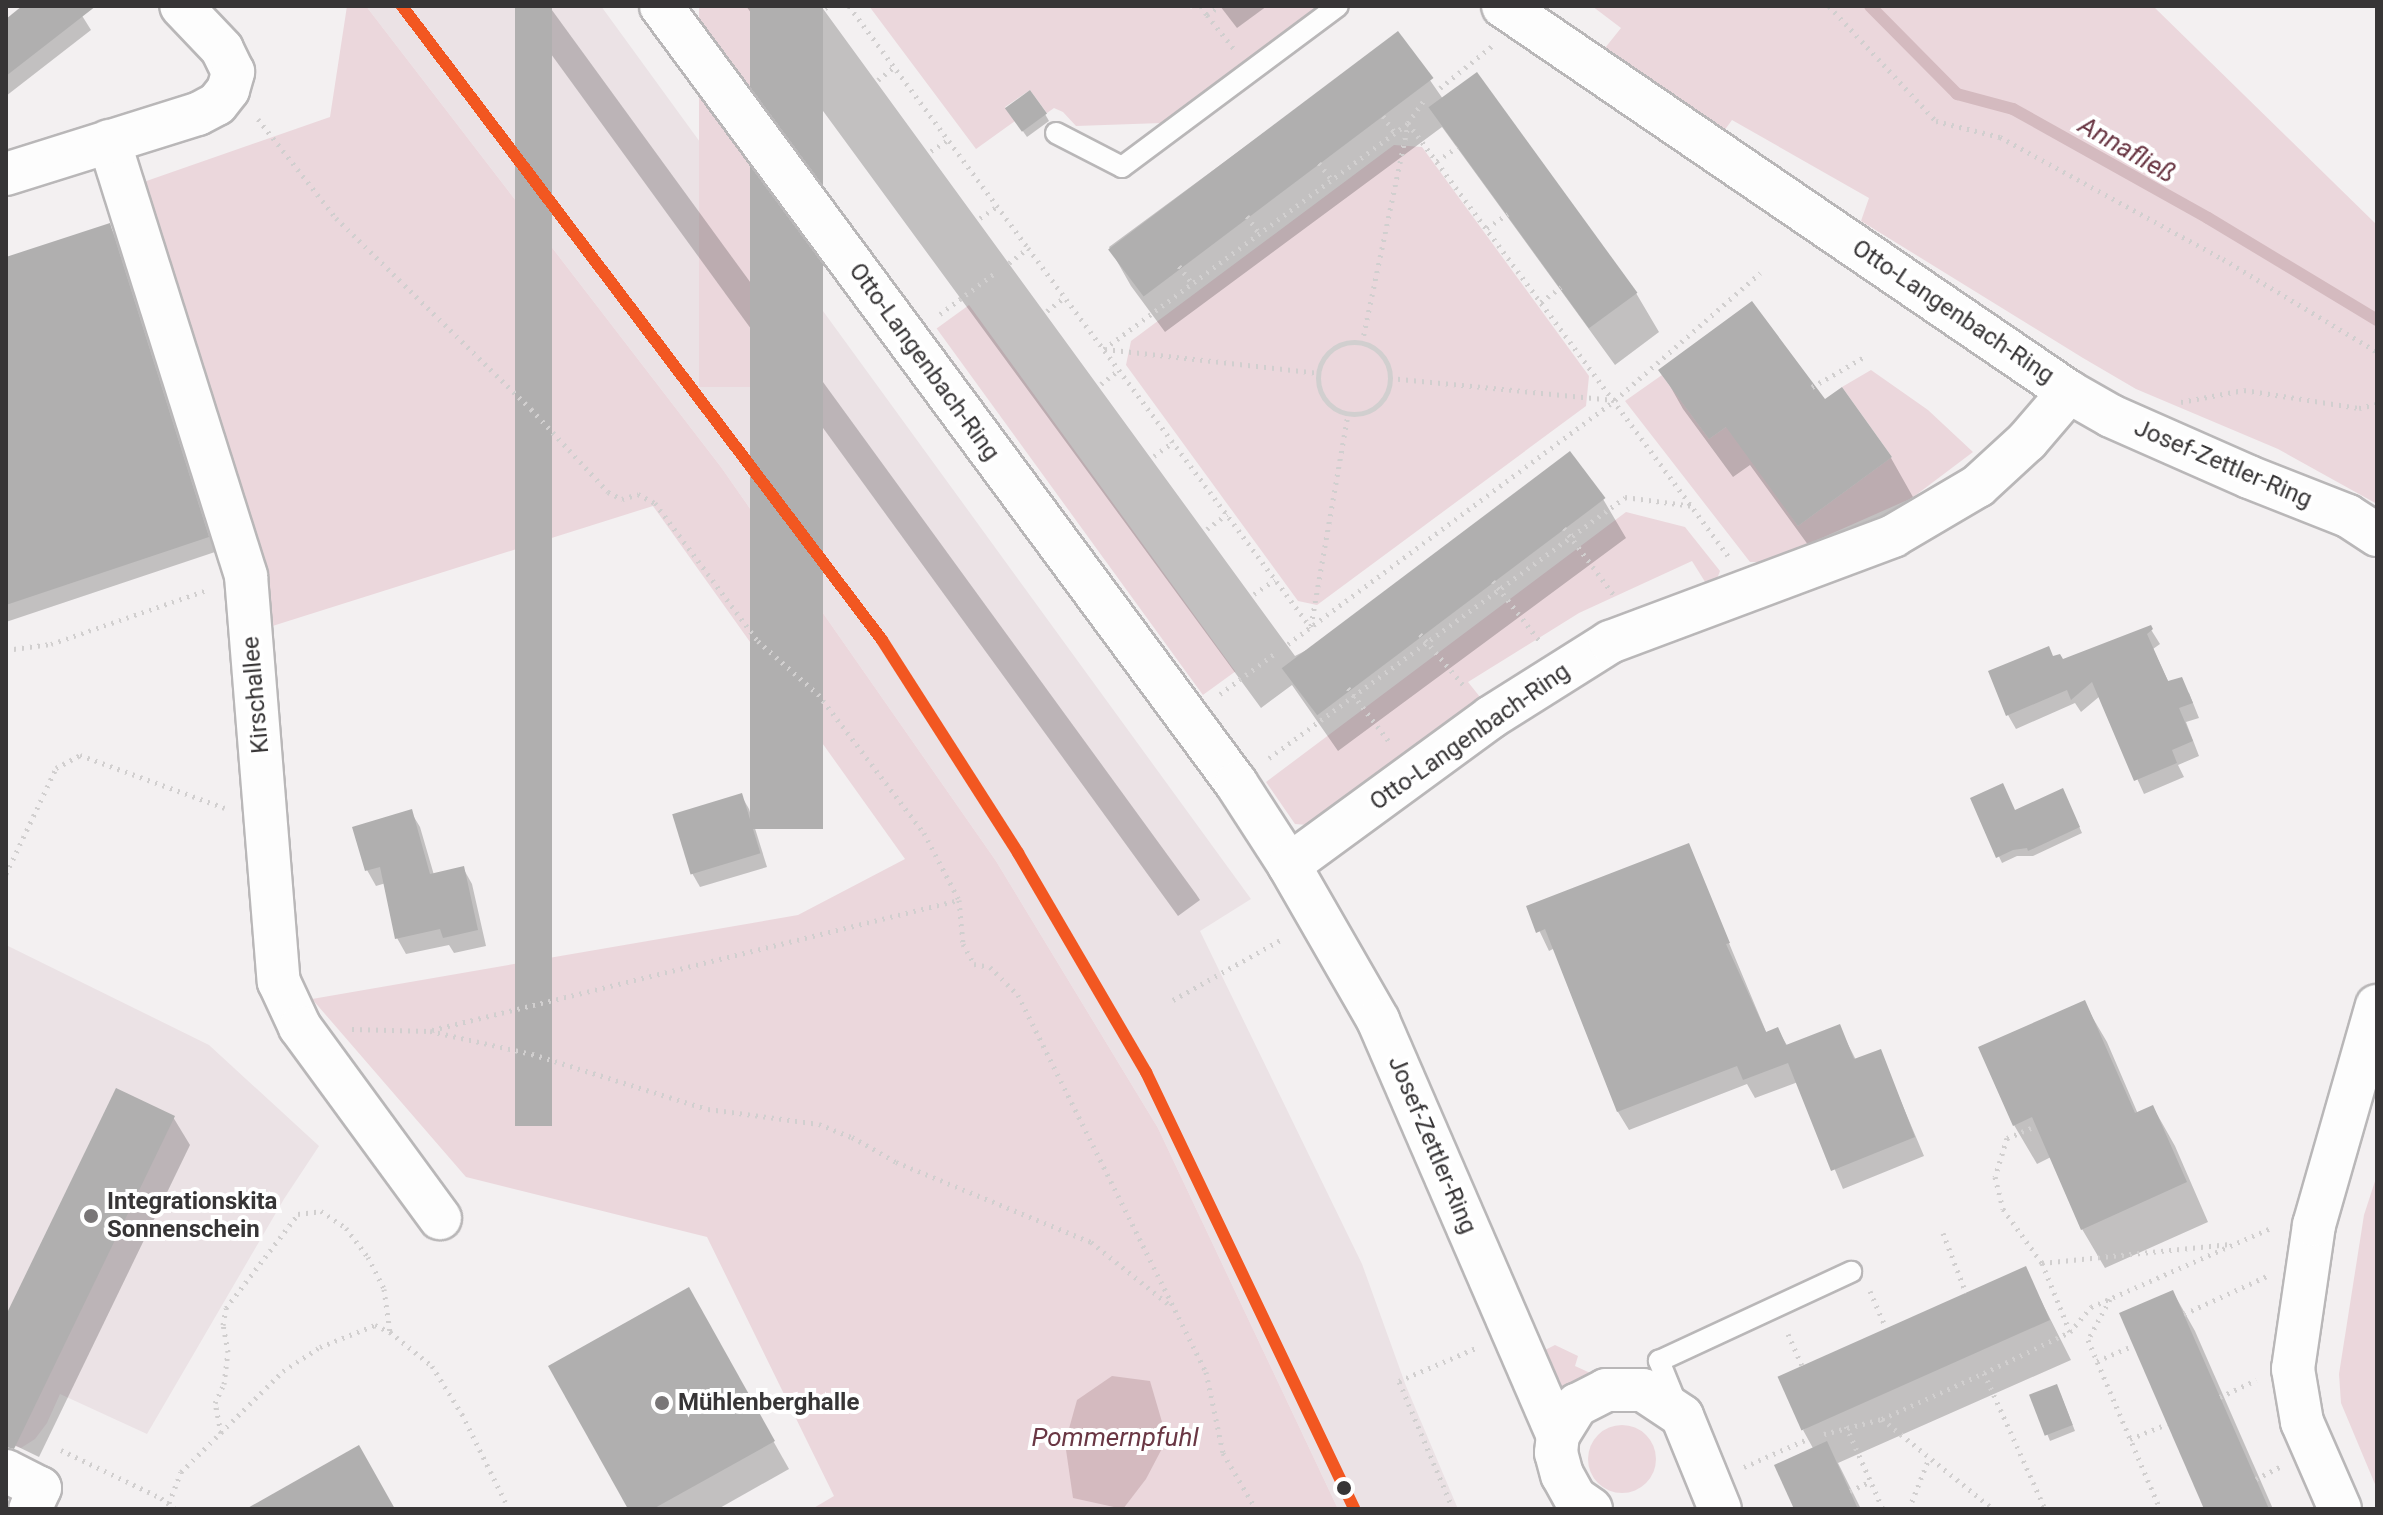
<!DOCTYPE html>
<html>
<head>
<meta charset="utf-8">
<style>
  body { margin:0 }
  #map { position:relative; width:2383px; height:1515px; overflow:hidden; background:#f3f0f1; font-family:Roboto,sans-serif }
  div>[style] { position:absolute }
  .built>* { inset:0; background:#ebe2e5 }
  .green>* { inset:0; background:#ebd7dc; transform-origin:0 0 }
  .round { border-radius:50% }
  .water>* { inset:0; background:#d4babf }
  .shadow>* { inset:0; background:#0003 }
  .stream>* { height:12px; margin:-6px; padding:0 6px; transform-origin:6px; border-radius:6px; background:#d4babf }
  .building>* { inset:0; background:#b0afaf; transform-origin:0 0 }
  .path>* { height:5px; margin-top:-2.5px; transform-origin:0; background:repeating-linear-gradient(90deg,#d1cfcf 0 2px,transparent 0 8px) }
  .path>.ring { margin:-2.5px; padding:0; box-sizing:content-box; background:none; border:5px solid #d1cfcf; border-radius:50% }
  .roads { filter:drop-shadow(2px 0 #b9b7b8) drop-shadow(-2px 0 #b9b7b8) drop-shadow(0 2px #b9b7b8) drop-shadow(0 -2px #b9b7b8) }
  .lane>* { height:20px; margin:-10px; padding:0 10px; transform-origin:10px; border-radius:10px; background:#fdfdfd }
  .street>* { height:42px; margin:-21px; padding:0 21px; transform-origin:21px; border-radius:21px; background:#fdfdfd }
  .rail-1>* { height:12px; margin:-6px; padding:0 6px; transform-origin:6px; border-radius:6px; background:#f25721 }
  .dots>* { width:22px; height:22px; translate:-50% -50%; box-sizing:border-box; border:4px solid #fff; border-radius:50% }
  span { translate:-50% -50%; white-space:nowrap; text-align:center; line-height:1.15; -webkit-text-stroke:8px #fff; paint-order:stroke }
  .street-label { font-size:24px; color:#373536 }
  .poi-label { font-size:24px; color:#373536; font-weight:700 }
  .left { translate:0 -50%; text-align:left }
  .water-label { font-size:26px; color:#6a3744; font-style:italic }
  .frame { position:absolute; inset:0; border:8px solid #373536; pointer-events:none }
</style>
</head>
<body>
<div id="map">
  <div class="built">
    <div style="clip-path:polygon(366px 6px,601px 6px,1251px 899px,1200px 931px,1362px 1264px,1406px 1386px,1458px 1509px,1338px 1509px,1158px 1128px,996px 861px,721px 467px)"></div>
    <div style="clip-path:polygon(6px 945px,209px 1045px,319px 1146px,284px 1199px,147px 1434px,60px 1394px,47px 1423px,35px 1439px,21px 1448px,6px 1444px)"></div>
  </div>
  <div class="green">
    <div style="clip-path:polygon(347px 6px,366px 6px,721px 467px,996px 861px,1158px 1128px,1338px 1509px,812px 1509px,834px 1496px,707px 1237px,466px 1177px,312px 999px,798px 915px,905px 859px,653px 506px,263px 629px,135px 185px,330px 117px)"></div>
    <div style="left:699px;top:6px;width:52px;height:381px"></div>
    <div style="clip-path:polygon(869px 6px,1188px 6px,1191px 9px,1195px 6px,1320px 6px,1162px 123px,1076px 126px,1063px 112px,1054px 108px,1047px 113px,1030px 90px,1005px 107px,1015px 121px,976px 149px)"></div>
    <div style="clip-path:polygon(1592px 6px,2153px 6px,2377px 225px,2377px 504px,2278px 449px,2136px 389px,2083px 358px,1861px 221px,1869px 198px,1732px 120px,1721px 135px,1601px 53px,1621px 28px)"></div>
    <div style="clip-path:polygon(1394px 145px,1422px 147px,1589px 376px,1586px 406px,1317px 605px,1298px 601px,1126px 365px,1131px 341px)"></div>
    <div style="left:969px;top:305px;width:453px;height:40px;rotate:54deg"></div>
    <div style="clip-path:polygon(1871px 370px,1928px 410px,1973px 452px,1912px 498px,1767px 562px,1750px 562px,1625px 401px,1662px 375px,1709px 439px,1729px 425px,1798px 526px,1892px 457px,1842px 387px)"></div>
    <div style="clip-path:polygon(1626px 512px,1685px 527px,1720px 571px,1715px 584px,1707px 585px,1692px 561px,1579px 613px,1468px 682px,1488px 707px,1307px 825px,1295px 824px,1266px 782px)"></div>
    <div style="clip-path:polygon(2377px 1175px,2377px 1489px,2341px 1403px,2339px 1374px,2364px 1215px)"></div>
    <div style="clip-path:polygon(1555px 1345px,1578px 1356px,1575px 1366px,1597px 1376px,1560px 1392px,1543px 1351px)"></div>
    <div class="round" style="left:1588px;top:1425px;width:68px;height:68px"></div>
  </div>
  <div class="water">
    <div style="clip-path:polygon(1112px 1376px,1150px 1381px,1167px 1439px,1146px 1479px,1123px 1509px,1073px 1498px,1065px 1443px,1077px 1400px)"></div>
  </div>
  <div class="shadow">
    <div style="clip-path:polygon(27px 6px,76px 6px,91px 30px,6px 96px,6px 23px)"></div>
    <div style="clip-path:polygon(536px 6px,549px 6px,1196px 894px,1200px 900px,1178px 916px,527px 21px)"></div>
    <div style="clip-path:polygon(746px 6px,821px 6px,1295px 656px,1603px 499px,1626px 538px,1338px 751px,1292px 685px,1261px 708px)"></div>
    <div style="clip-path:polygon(1220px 6px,1267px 6px,1237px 28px)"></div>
    <div style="clip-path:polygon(1398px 34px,1443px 99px,1636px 293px,1659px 332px,1615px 365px,1442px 127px,1165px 332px,1131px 286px,1109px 247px)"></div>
    <div style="clip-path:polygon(1011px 114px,1045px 114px,1049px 121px,1027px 137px)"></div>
    <div style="clip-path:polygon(109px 225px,117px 239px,215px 552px,6px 622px,6px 260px)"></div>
    <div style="clip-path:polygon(1661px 370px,1824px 402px,1841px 390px,1891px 458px,1913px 497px,1822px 564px,1750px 465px,1733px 477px,1683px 409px)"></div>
    <div style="clip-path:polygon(2150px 628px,2160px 644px,2153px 649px,2169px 683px,2189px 693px,2199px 718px,2186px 722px,2199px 756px,2178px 765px,2184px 777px,2144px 794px,2100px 696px,2081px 712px,2075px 703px,2016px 729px,2008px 715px,2053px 658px,2063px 662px)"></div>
    <div style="clip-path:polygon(741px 795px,749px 809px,767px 867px,700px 887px,692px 873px,675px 815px)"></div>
    <div style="clip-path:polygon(2066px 797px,2082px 833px,2033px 856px,2017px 856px,2002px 863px,1972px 799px,2015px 812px)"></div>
    <div style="clip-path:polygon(411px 812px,420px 827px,434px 875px,463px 868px,472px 884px,486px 946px,454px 953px,449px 945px,406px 954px,397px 938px,386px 883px,376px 886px,367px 870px)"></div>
    <div style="clip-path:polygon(1688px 845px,1767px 1034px,1778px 1030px,1788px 1047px,1839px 1027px,1856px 1060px,1880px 1052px,1924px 1156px,1843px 1189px,1798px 1082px,1755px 1098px,1747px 1084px,1629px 1130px,1618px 1112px,1555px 948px,1549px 951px,1528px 907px)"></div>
    <div style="clip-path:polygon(2084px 1003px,2107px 1042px,2138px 1114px,2153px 1107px,2175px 1146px,2208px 1222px,2105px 1268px,2082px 1229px,2051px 1157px,2037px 1164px,2014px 1125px)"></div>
    <div style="clip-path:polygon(173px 1117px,190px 1145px,39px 1457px,6px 1441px,6px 1320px)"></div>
    <div style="clip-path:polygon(2025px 1269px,2071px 1360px,1838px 1463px,1861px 1509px,1796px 1509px,1814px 1450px,1803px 1430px)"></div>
    <div style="clip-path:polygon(688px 1290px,789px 1469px,718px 1509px,631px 1509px)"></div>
    <div style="clip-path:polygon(2173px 1292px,2195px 1331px,2273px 1509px,2206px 1509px)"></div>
    <div style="clip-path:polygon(2060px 1393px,2075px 1431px,2050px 1441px,2032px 1396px)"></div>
  </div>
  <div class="stream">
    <div style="left:1870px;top:6px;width:124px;rotate:45.3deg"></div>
    <div style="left:1957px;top:94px;width:58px;rotate:15deg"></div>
    <div style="left:2013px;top:109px;width:223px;rotate:29.2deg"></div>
    <div style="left:2208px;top:218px;width:197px;rotate:31.1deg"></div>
  </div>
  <div class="building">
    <div style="clip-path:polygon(22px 6px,96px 6px,6px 76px,6px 19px)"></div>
    <div style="left:515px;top:6px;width:37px;height:1120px"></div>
    <div style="left:750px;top:6px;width:73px;height:823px"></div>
    <div style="left:1398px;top:31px;width:59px;height:363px;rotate:53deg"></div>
    <div style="left:1477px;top:72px;width:273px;height:60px;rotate:54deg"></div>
    <div style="left:1030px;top:90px;width:29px;height:31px;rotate:54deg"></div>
    <div style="clip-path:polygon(110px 223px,209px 537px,6px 605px,6px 257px)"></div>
    <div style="clip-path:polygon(1752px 301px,1825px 399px,1842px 387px,1892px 457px,1798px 526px,1726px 427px,1709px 439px,1658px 370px)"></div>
    <div style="left:1570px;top:451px;width:59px;height:361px;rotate:53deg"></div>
    <div style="clip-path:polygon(2151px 625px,2153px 629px,2147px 634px,2168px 681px,2182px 677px,2193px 703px,2179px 708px,2193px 741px,2172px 750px,2177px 763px,2134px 781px,2092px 682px,2071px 700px,2067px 690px,2006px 716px,1988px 671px,2049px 646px,2053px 656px,2060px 654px,2063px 659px)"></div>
    <div style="clip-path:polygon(2003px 783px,2015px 810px,2063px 788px,2080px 827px,2028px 851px,2027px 848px,2013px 850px,1996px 858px,1970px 798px)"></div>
    <div style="left:742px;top:793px;width:63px;height:73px;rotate:73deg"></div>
    <div style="clip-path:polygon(412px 809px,430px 874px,464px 866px,478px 930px,443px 938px,440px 929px,395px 939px,380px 867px,365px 871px,352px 827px)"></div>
    <div style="clip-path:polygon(1689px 843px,1730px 943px,1726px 944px,1766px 1032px,1778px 1027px,1786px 1045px,1840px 1024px,1854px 1059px,1881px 1049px,1915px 1137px,1831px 1171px,1788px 1063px,1743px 1080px,1737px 1066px,1617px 1112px,1545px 929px,1536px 933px,1526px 906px)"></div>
    <div style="clip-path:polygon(2085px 1000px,2135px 1113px,2153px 1105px,2187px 1182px,2081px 1230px,2032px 1117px,2013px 1126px,1978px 1047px)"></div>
    <div style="clip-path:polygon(116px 1088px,175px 1116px,14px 1449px,6px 1447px,6px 1315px)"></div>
    <div style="left:2026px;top:1266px;width:59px;height:272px;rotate:66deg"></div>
    <div style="clip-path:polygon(689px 1287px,775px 1441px,653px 1509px,628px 1509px,548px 1366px)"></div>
    <div style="clip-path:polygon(2173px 1290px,2220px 1397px,2269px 1509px,2204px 1509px,2119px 1313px)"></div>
    <div style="left:2057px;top:1384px;width:44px;height:30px;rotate:69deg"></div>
    <div style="clip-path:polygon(1827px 1441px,1858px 1509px,1794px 1509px,1774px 1465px)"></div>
    <div style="clip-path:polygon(359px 1445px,395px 1509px,246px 1509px)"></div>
  </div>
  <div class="path">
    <div style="left:849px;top:6px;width:301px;rotate:53.5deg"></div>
    <div style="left:1201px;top:6px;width:11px;rotate:56deg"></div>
    <div style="left:1207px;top:15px;width:16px;rotate:-35deg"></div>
    <div style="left:1829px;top:6px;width:157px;rotate:47.1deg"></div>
    <div style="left:1936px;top:121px;width:66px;rotate:14deg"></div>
    <div style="left:2000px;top:137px;width:254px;rotate:28.7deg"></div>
    <div style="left:2223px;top:259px;width:180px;rotate:31.1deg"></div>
    <div style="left:825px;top:8px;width:4px;rotate:-27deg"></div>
    <div style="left:1207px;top:15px;width:43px;rotate:51.5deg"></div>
    <div style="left:878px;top:80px;width:21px;rotate:-39deg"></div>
    <div style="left:1440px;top:88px;width:67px;rotate:-38.9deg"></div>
    <div style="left:1383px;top:116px;width:21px;rotate:55deg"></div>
    <div style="left:258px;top:119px;width:126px;rotate:51.8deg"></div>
    <div style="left:336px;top:218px;width:273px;rotate:44.4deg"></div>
    <div style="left:531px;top:409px;width:113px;rotate:47.1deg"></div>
    <div style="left:608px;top:492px;width:16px;rotate:27deg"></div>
    <div style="left:622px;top:499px;width:17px;rotate:-17deg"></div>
    <div style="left:638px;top:494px;width:19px;rotate:28deg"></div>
    <div style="left:655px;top:503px;width:172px;rotate:53.3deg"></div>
    <div style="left:758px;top:641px;width:80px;rotate:41.5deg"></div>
    <div style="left:818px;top:694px;width:175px;rotate:52.7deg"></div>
    <div style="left:924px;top:833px;width:76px;rotate:62.4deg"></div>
    <div style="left:959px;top:900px;width:44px;rotate:84.8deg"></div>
    <div style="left:963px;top:944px;width:23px;rotate:61deg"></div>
    <div style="left:974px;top:964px;width:16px;rotate:11deg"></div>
    <div style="left:990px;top:967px;width:40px;rotate:45deg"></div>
    <div style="left:1018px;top:995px;width:421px;rotate:63.5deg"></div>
    <div style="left:1206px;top:1372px;width:83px;rotate:78.1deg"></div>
    <div style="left:1223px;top:1453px;width:65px;rotate:59.5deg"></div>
    <div style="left:1408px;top:123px;width:540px;rotate:53.51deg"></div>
    <div style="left:931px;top:151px;width:20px;rotate:-33deg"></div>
    <div style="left:1437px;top:161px;width:25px;rotate:-34deg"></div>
    <div style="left:1319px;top:163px;width:21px;rotate:53deg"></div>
    <div style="left:1247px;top:216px;width:21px;rotate:55deg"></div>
    <div style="left:980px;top:218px;width:22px;rotate:-34deg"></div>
    <div style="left:1487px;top:228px;width:25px;rotate:-34deg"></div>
    <div style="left:1009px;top:263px;width:24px;rotate:-38deg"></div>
    <div style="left:1028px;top:248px;width:473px;rotate:53.3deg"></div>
    <div style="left:1179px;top:266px;width:21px;rotate:53deg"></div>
    <div style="left:1541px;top:302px;width:25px;rotate:-37deg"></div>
    <div style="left:1047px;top:311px;width:23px;rotate:-38deg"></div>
    <div style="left:940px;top:314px;width:69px;rotate:-36.7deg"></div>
    <div class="ring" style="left:1318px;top:342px;width:67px;height:67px"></div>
    <div style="left:1362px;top:343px;width:224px;rotate:-78.1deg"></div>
    <div style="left:1104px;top:349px;width:379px;rotate:-36.6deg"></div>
    <div style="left:1408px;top:123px;width:28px;rotate:-55deg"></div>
    <div style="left:1105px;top:349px;width:215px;rotate:6.4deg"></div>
    <div style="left:1390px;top:378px;width:225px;rotate:5.6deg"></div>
    <div style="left:1101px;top:384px;width:23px;rotate:-38deg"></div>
    <div style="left:1812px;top:387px;width:62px;rotate:-29.9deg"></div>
    <div style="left:2181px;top:402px;width:64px;rotate:-10.8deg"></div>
    <div style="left:2244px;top:390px;width:116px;rotate:8.9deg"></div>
    <div style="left:2359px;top:408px;width:18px;rotate:-13deg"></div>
    <div style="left:1154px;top:456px;width:24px;rotate:-36deg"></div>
    <div style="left:1564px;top:528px;width:87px;rotate:53.4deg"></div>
    <div style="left:1207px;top:529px;width:25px;rotate:-37deg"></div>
    <div style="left:1493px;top:581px;width:75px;rotate:52.1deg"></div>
    <div style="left:1254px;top:594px;width:25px;rotate:-34deg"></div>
    <div style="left:1311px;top:626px;width:215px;rotate:-80.1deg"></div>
    <div style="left:1420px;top:634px;width:71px;rotate:49.6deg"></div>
    <div style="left:1288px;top:644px;width:408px;rotate:-36.7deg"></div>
    <div style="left:1615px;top:400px;width:193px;rotate:-41.2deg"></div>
    <div style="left:6px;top:650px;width:45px;rotate:-7.6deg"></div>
    <div style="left:51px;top:644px;width:165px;rotate:-19.1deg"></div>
    <div style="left:1348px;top:688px;width:71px;rotate:52.5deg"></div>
    <div style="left:1220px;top:694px;width:67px;rotate:-36.5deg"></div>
    <div style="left:1269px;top:758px;width:441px;rotate:-36.2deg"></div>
    <div style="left:1625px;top:497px;width:69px;rotate:7.5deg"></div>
    <div style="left:6px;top:874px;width:117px;rotate:-64.7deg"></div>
    <div style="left:56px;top:768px;width:27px;rotate:-28deg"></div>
    <div style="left:80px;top:755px;width:154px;rotate:20.1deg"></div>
    <div style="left:1173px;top:1000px;width:127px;rotate:-29.2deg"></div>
    <div style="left:352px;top:1029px;width:78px;rotate:1.5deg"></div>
    <div style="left:430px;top:1031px;width:105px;rotate:12.7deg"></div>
    <div style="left:532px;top:1054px;width:184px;rotate:17.4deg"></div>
    <div style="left:708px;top:1109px;width:112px;rotate:7.7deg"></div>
    <div style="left:819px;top:1124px;width:35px;rotate:22deg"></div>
    <div style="left:852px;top:1137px;width:51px;rotate:29.6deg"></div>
    <div style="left:896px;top:1162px;width:211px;rotate:22.3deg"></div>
    <div style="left:1091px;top:1242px;width:102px;rotate:38.7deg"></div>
    <div style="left:432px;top:1030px;width:543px;rotate:-13.86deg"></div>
    <div style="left:2031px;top:1128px;width:26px;rotate:157deg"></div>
    <div style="left:2007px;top:1138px;width:41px;rotate:107.1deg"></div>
    <div style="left:1995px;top:1177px;width:33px;rotate:76deg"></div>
    <div style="left:2003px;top:1209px;width:67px;rotate:54.2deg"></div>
    <div style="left:2042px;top:1263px;width:189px;rotate:-5.8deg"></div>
    <div style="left:1943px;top:1233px;width:64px;rotate:69deg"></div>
    <div style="left:2042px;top:1263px;width:74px;rotate:67.9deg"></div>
    <div style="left:1870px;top:1291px;width:40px;rotate:66.6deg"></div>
    <div style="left:2110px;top:1299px;width:47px;rotate:118.2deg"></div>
    <div style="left:2088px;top:1340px;width:184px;rotate:66.9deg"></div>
    <div style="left:2184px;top:1314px;width:91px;rotate:-24.6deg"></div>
    <div style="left:1788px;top:1334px;width:34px;rotate:66deg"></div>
    <div style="left:2097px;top:1361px;width:39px;rotate:-23deg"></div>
    <div style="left:1984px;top:1373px;width:149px;rotate:65.8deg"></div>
    <div style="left:2220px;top:1397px;width:40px;rotate:-25deg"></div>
    <div style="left:1882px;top:1419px;width:143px;rotate:39deg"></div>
    <div style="left:1846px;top:1426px;width:91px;rotate:66deg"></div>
    <div style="left:221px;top:1433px;width:31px;rotate:-101deg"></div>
    <div style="left:215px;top:1403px;width:21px;rotate:-65deg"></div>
    <div style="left:224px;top:1384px;width:32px;rotate:-83deg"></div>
    <div style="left:228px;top:1352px;width:27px;rotate:-100deg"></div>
    <div style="left:223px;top:1325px;width:17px;rotate:-80deg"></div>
    <div style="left:226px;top:1308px;width:118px;rotate:-52.5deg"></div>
    <div style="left:298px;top:1214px;width:23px;rotate:-7deg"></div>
    <div style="left:321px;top:1211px;width:30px;rotate:34deg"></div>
    <div style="left:346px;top:1228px;width:36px;rotate:53deg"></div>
    <div style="left:368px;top:1257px;width:36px;rotate:63deg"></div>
    <div style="left:384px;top:1289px;width:43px;rotate:82.1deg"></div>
    <div style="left:1824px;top:1434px;width:60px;rotate:-14.5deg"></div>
    <div style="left:1882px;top:1419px;width:112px;rotate:-24.3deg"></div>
    <div style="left:1984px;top:1373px;width:95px;rotate:-25.5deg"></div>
    <div style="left:2070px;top:1332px;width:33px;rotate:-50deg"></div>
    <div style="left:2091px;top:1307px;width:199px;rotate:-23.7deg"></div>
    <div style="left:2130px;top:1439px;width:40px;rotate:-22deg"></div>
    <div style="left:61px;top:1450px;width:111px;rotate:25.6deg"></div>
    <div style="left:161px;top:1498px;width:18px;rotate:38deg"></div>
    <div style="left:1744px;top:1467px;width:67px;rotate:-23.9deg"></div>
    <div style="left:2256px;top:1479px;width:27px;rotate:-27deg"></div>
    <div style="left:1850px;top:1491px;width:23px;rotate:-25deg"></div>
    <div style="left:169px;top:1503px;width:33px;rotate:-69deg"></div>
    <div style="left:181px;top:1472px;width:144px;rotate:-44.7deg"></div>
    <div style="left:283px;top:1371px;width:44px;rotate:-33deg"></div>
    <div style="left:320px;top:1347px;width:59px;rotate:-21.8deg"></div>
    <div style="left:375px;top:1325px;width:17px;rotate:25deg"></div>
    <div style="left:390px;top:1332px;width:54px;rotate:39deg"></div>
    <div style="left:432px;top:1366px;width:57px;rotate:58deg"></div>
    <div style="left:462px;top:1414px;width:106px;rotate:63.7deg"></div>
    <div style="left:1453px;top:1509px;width:139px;rotate:-112.9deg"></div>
    <div style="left:1399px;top:1381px;width:84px;rotate:-23.2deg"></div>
    <div style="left:1909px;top:1509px;width:55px;rotate:-68.6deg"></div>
  </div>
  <div class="roads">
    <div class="lane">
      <div style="left:1056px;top:133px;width:74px;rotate:27.3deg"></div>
      <div style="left:1122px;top:167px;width:269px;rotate:-36.7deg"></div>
      <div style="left:1677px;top:1405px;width:48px;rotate:-112.2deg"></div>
      <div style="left:1659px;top:1361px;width:212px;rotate:-24.9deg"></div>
    </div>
    <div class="street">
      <div style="left:661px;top:6px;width:967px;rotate:53.5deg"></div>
      <div style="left:1236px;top:783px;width:98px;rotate:57.1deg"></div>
      <div style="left:1289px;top:865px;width:179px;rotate:60.1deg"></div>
      <div style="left:1378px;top:1020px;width:452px;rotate:66.6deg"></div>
      <div style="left:1503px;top:6px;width:685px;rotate:34.29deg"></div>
      <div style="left:2069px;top:392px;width:48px;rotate:29.7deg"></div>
      <div style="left:2111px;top:416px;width:151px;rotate:23.8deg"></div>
      <div style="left:2249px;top:477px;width:106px;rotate:21.5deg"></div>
      <div style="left:2348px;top:516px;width:35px;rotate:33deg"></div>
      <div style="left:109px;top:141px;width:456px;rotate:72.5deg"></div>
      <div style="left:246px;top:576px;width:407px;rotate:85.4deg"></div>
      <div style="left:279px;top:982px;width:50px;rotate:65deg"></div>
      <div style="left:300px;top:1027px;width:237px;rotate:53.8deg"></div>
      <div style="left:6px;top:174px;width:201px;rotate:-17.4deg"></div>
      <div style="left:198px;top:114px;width:21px;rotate:-28deg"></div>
      <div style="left:217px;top:104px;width:18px;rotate:-52deg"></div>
      <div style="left:228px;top:90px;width:19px;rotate:-74deg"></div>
      <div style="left:233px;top:72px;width:25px;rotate:-116deg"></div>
      <div style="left:222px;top:49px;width:59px;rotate:-133.6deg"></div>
      <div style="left:1289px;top:865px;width:250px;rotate:-36.2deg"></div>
      <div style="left:1491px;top:717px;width:141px;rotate:-32.2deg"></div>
      <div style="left:1610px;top:642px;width:302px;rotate:-20.5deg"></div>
      <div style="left:1893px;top:536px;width:99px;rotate:-30.5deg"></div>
      <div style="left:1978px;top:486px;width:67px;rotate:-42.6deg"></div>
      <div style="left:2027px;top:441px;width:65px;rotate:-49.4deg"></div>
      <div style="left:6px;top:1471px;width:38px;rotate:27deg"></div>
      <div style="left:40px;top:1488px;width:23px;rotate:115deg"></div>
      <div style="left:1591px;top:1509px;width:19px;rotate:-145deg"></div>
      <div style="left:1575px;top:1498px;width:26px;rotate:-119deg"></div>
      <div style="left:1562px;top:1475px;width:23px;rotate:-105deg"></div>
      <div style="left:1556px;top:1453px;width:18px;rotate:-84deg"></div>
      <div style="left:1558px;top:1435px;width:36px;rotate:-58deg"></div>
      <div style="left:1577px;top:1405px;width:33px;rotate:-27deg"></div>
      <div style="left:1606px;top:1390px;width:37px"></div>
      <div style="left:1643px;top:1390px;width:47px;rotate:33.7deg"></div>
      <div style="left:1682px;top:1416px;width:100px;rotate:67.8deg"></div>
      <div style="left:2340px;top:1509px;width:95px;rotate:-113.6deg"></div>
      <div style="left:2302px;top:1422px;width:54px;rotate:-99.6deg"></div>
      <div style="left:2293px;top:1369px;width:146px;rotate:-81.7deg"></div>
      <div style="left:2314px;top:1225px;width:228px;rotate:-74deg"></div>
    </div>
  </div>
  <div class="rail-1">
    <div style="left:402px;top:6px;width:795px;rotate:52.87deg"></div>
    <div style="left:882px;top:640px;width:253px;rotate:57.4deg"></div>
    <div style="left:1018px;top:853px;width:254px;rotate:59.7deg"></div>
    <div style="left:1146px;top:1072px;width:484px;rotate:64.5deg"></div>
  </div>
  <div class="dots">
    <div style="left:91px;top:1216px;background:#797677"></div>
    <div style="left:662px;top:1403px;background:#797677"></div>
    <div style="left:1344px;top:1488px;background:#373536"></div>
  </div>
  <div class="street-label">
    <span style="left:1953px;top:312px;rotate:34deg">Otto-Langenbach-Ring</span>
    <span style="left:924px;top:362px;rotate:54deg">Otto-Langenbach-Ring</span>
    <span style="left:2223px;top:464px;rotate:23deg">Josef-Zettler-Ring</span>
    <span style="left:256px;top:695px;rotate:-95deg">Kirschallee</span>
    <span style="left:1470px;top:737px;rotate:-35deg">Otto-Langenbach-Ring</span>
    <span style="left:1432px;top:1145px;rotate:67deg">Josef-Zettler-Ring</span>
  </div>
  <div class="poi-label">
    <span class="left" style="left:107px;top:1216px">Integrationskita<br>Sonnenschein</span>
    <span class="left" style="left:678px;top:1403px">Mühlenberghalle</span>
  </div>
  <div class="water-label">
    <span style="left:2127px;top:150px;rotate:30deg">Annafließ</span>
    <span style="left:1115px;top:1438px">Pommernpfuhl</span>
  </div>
  <div class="frame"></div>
</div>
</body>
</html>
